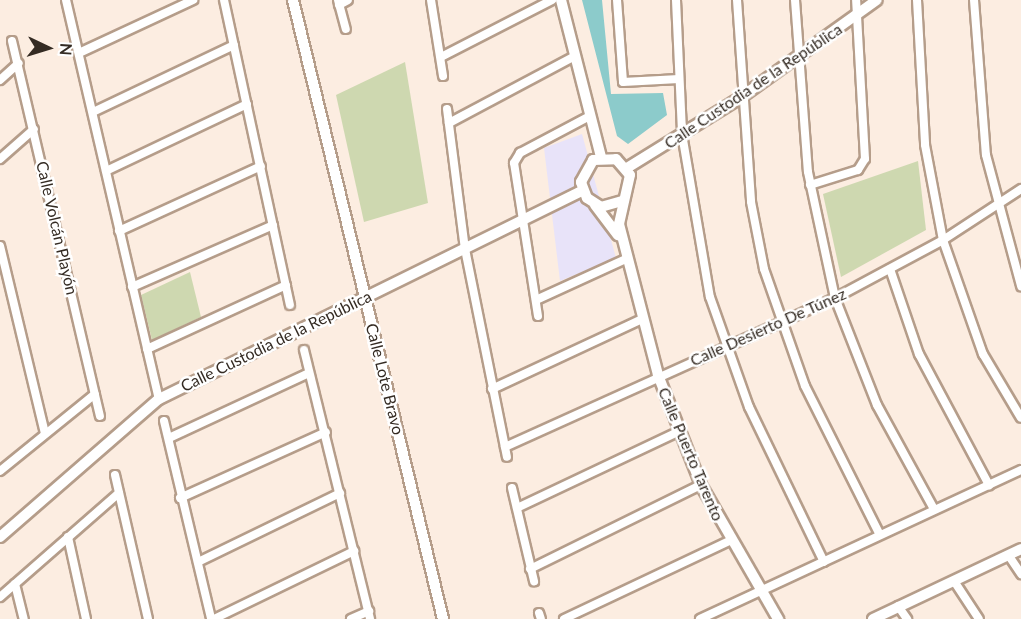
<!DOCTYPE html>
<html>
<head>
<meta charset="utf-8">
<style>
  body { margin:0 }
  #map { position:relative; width:1021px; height:619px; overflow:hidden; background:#fcede1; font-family:Lato,sans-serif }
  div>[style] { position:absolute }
  .commercial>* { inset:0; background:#e8e3f9 }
  .green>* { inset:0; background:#ced8b0 }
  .water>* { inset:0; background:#8ccbcb }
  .roads { filter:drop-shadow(2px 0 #b59d8a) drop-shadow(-2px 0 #b59d8a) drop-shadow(0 2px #b59d8a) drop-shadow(0 -2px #b59d8a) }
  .street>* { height:8px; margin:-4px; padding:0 4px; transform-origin:4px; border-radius:4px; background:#fff }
  .secondary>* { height:10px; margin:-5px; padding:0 5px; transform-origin:5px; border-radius:5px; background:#fff }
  span { translate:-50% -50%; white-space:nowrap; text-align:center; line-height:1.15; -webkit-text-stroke:5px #fff; paint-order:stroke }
  .street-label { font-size:16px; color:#342b23 }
  .north { position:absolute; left:18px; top:18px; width:60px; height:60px; -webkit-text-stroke:4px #fff; paint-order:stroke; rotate:94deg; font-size:16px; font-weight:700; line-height:24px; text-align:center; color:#342b23 }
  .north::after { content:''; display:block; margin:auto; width:21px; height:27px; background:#342b23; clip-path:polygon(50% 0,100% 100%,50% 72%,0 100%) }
</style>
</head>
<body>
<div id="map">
  <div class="commercial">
    <div style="clip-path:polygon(582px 134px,616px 258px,560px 281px,544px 148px)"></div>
  </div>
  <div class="green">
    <div style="clip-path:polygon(405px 62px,428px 203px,364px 222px,336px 95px)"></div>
    <div style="clip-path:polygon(918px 161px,926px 230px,841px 277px,823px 194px)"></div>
    <div style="clip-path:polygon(190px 272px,201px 317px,152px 340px,141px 295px)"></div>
  </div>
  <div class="water">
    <div style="clip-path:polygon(582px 0,602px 0,611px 94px,663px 93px,667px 115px,628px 144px,617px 136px)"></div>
  </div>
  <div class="roads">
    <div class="street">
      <div style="left:66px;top:0;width:410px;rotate:76.9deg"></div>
      <div style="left:224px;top:0;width:312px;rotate:77.8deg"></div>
      <div style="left:338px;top:0;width:30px;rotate:75deg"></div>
      <div style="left:431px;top:0;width:77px;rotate:81deg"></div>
      <div style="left:617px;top:0;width:82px;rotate:85.8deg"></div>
      <div style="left:623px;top:82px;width:56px;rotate:-3.1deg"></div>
      <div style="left:676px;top:0;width:134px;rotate:87.4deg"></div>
      <div style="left:682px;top:134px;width:165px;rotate:80.3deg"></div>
      <div style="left:710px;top:297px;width:117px;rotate:70.5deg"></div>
      <div style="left:749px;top:407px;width:172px;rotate:64.2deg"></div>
      <div style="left:737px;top:0;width:202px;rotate:86deg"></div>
      <div style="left:751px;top:202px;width:68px;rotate:79deg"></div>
      <div style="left:764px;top:269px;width:124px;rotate:70.7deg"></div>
      <div style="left:805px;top:386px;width:165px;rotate:63.3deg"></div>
      <div style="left:795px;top:0;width:172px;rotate:85.7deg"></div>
      <div style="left:808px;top:172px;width:129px;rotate:77.9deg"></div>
      <div style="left:835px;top:298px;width:115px;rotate:68.6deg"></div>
      <div style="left:877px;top:405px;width:119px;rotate:61.3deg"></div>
      <div style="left:917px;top:0;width:145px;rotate:86.8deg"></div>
      <div style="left:925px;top:145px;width:97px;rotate:79.3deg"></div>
      <div style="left:943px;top:240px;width:121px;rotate:70.7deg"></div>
      <div style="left:983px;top:354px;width:74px;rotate:59.3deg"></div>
      <div style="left:974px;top:0;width:155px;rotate:85.6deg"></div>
      <div style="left:986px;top:155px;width:136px;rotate:75deg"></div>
      <div style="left:339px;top:5px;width:10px;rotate:-29deg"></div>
      <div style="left:12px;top:41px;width:385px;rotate:76.8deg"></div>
      <div style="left:79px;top:53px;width:126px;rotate:-24.9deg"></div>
      <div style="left:441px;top:57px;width:125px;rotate:-27.2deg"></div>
      <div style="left:0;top:80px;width:25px;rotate:-42deg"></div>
      <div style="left:447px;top:109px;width:141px;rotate:82.7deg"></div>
      <div style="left:465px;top:249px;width:212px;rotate:78.6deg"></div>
      <div style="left:93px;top:112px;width:156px;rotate:-25.4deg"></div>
      <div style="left:449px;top:123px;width:143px;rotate:-28deg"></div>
      <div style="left:0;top:159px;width:45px;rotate:-41.4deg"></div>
      <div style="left:106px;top:171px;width:156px;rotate:-25.4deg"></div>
      <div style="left:810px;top:185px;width:50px;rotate:-17.4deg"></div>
      <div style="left:858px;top:170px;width:13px;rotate:-58deg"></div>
      <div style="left:865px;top:159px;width:159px;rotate:-93.2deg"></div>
      <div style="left:119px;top:231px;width:156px;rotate:-24.6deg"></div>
      <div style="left:0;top:246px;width:192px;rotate:76.5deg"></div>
      <div style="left:890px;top:269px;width:90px;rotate:71.2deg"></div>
      <div style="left:919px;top:354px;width:149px;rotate:61.9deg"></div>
      <div style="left:132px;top:287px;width:154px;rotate:-23.7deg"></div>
      <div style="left:536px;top:300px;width:99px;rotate:-24.5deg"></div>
      <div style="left:538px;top:316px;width:155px;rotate:-98.9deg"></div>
      <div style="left:514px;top:163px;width:12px;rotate:-59deg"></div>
      <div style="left:520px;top:153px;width:79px;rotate:-27.9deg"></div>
      <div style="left:147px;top:349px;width:153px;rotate:-24.7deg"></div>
      <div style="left:304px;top:350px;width:277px;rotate:76.2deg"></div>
      <div style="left:492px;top:389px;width:166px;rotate:-25deg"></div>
      <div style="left:164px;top:421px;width:204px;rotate:76.6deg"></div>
      <div style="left:169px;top:438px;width:154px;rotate:-24.9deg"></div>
      <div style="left:505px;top:447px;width:362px;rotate:-24.3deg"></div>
      <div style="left:835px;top:298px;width:123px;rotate:-28.2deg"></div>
      <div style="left:943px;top:240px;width:93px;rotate:-33.2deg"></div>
      <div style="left:0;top:471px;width:122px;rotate:-39deg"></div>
      <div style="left:115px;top:475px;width:148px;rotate:77.1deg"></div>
      <div style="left:512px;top:488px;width:96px;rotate:76.7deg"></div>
      <div style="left:180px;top:498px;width:160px;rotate:-24.3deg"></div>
      <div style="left:517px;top:508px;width:178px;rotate:-25.3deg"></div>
      <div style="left:68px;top:537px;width:84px;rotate:77.6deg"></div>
      <div style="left:1009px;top:556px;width:22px;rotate:56deg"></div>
      <div style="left:198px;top:562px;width:158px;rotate:-25.9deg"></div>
      <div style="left:530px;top:569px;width:191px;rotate:-26.2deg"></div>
      <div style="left:954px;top:581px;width:45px;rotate:56.7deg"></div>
      <div style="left:15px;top:584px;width:36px;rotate:76deg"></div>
      <div style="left:0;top:597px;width:158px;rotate:-41.2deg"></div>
      <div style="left:898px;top:606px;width:16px;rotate:55deg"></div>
      <div style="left:539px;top:613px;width:6px;rotate:72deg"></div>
      <div style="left:214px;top:619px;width:156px;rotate:-25.9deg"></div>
      <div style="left:351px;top:619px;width:20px;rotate:-24deg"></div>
      <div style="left:564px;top:619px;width:183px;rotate:-25.3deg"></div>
      <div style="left:700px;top:619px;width:354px;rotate:-24.9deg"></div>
    </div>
    <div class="secondary">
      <div style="left:293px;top:0;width:637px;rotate:76.38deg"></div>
      <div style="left:561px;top:0;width:162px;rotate:75.7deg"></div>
      <div style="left:627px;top:168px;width:133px;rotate:-31.8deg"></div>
      <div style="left:740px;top:98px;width:168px;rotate:-35.6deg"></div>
      <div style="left:622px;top:201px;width:22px;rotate:164deg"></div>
      <div style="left:601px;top:207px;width:17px;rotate:-147deg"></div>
      <div style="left:587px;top:198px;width:17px;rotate:-111deg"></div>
      <div style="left:581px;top:182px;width:25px;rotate:-61deg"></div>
      <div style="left:593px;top:160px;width:23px;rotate:-2deg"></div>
      <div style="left:616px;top:159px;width:21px;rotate:49deg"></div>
      <div style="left:630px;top:175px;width:50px;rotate:102.7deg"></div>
      <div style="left:619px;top:224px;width:156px;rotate:75.5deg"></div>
      <div style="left:658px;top:375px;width:118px;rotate:68.6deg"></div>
      <div style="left:701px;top:485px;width:155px;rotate:60.1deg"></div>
      <div style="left:595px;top:205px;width:38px;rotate:53deg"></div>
      <div style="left:0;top:537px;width:211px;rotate:-41deg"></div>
      <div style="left:159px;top:399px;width:471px;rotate:-26.2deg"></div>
      <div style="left:873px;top:619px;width:164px;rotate:-25.3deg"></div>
    </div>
  </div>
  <div class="street-label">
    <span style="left:753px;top:86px;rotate:-34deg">Calle Custodia de la República</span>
    <span style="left:57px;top:228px;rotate:77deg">Calle Volcán Playón</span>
    <span style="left:768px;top:327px;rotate:-24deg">Calle Desierto De Túnez</span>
    <span style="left:276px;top:341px;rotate:-26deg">Calle Custodia de la República</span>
    <span style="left:385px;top:379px;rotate:76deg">Calle Lote Bravo</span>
    <span style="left:691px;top:454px;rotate:67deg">Calle Puerto Tarento</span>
  </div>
  <div class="north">N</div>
</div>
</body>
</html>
